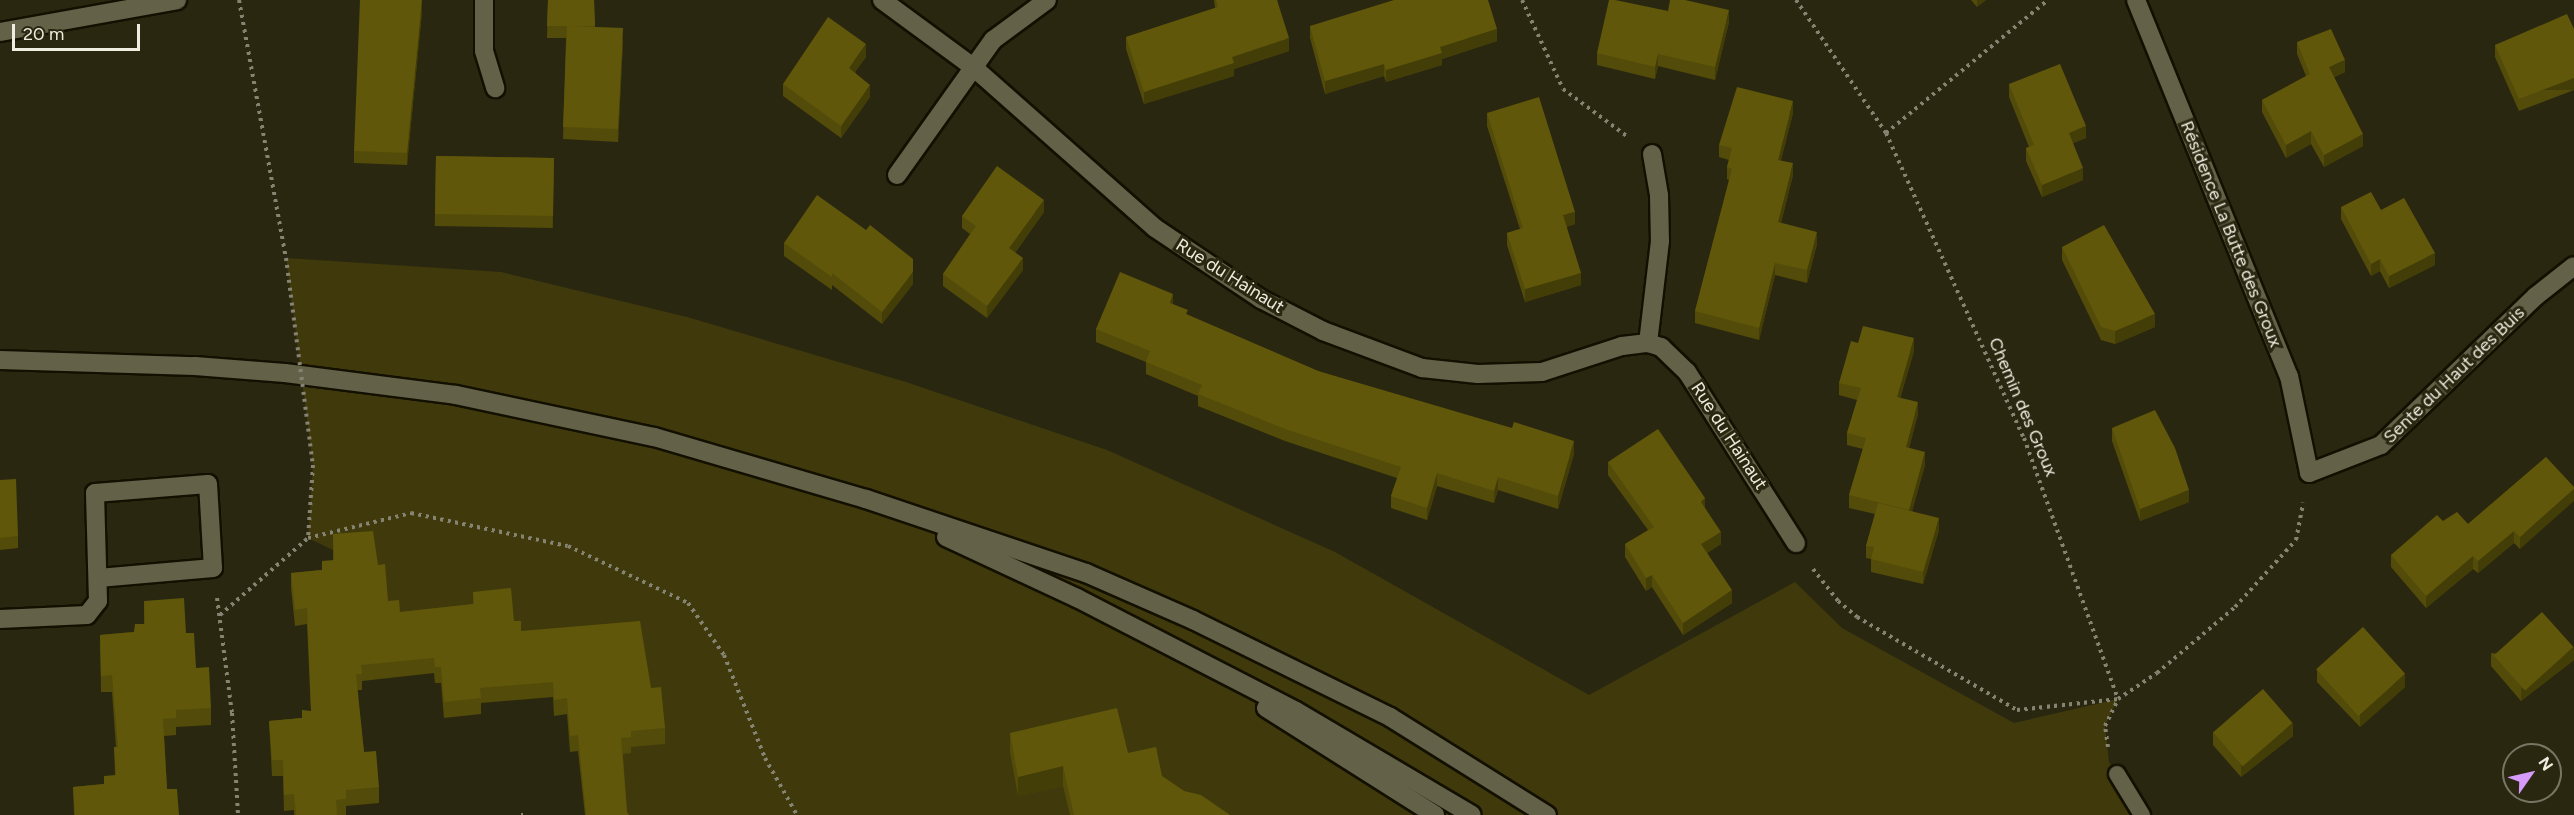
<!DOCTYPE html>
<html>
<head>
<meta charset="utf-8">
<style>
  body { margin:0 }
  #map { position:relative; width:2574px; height:815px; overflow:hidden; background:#2a2711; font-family:Figtree,sans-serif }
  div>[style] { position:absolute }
  .green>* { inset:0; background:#3f390c }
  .path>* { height:4px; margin-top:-2px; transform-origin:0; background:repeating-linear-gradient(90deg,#858371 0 3px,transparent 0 7.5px) }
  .roads { filter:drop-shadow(2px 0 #131000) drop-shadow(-2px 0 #131000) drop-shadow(0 2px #131000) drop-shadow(0 -2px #131000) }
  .lane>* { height:16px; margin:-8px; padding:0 8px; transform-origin:8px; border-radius:8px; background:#646149 }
  .street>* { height:18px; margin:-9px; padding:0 9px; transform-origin:9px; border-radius:9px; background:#646149 }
  .secondary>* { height:18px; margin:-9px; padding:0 9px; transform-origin:9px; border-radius:9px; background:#646149 }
  .path-bridge>* { height:4px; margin-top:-2px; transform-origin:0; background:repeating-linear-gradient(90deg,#858371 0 3px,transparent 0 7.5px) }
  .wall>* { inset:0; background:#534b09; transform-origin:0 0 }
  .shaded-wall>* { inset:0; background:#433d07; transform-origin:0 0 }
  .building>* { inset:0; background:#60570a; transform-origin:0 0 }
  span { translate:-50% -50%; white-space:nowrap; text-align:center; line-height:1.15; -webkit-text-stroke:6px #2a2711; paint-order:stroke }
  .street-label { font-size:18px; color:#eeeddf }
  .north { position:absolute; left:2502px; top:743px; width:60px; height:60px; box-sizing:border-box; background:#2a2711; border:2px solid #787663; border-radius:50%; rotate:56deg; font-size:16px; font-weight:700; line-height:24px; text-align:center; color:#eeeddf }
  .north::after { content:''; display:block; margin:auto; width:21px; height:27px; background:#d69bfa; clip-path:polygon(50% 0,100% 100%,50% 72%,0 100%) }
  .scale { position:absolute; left:12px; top:24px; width:128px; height:27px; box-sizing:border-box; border:3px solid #eeeddf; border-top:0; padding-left:8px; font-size:18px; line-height:21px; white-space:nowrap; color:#eeeddf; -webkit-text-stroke:4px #2a2711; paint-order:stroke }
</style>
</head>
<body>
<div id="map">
  <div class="green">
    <div style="clip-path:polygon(286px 258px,501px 272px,687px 317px,906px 382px,1107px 450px,1335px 552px,1589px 695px,1795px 582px,1842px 628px,2014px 723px,2118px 699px,2105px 726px,2109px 762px,2142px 815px,621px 815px,594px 640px,380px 618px,374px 550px,333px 550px,308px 538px,313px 465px)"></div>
  </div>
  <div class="path">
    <div style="left:239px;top:0;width:262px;rotate:79.7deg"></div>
    <div style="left:1522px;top:0;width:98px;rotate:65.3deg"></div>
    <div style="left:1563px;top:89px;width:81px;rotate:36.4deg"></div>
    <div style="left:1796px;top:0;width:161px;rotate:55.9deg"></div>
    <div style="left:1886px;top:133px;width:335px;rotate:65.7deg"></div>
    <div style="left:2024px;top:438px;width:277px;rotate:70.2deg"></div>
    <div style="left:1886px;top:133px;width:210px;rotate:-39.4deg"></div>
    <div style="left:313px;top:465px;width:73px;rotate:93.9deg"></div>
    <div style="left:308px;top:538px;width:106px;rotate:-13.6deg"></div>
    <div style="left:411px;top:513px;width:160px;rotate:11.9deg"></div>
    <div style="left:568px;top:546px;width:133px;rotate:25.4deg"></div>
    <div style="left:688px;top:603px;width:63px;rotate:55.3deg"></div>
    <div style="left:724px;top:655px;width:111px;rotate:68.3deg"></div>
    <div style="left:765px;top:758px;width:65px;rotate:60.7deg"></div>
    <div style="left:1813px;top:569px;width:41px;rotate:52deg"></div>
    <div style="left:1838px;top:601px;width:25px;rotate:40deg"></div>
    <div style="left:1857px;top:617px;width:185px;rotate:30.2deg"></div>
    <div style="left:2017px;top:710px;width:102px;rotate:-6.2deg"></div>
    <div style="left:217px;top:598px;width:116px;rotate:82.6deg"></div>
    <div style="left:232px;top:713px;width:102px;rotate:86.6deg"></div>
    <div style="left:220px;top:615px;width:117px;rotate:-41.2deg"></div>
    <div style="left:2108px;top:747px;width:21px;rotate:-98deg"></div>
    <div style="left:2105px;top:726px;width:30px;rotate:-64deg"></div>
    <div style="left:2118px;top:699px;width:47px;rotate:-33.7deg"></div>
    <div style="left:2157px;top:673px;width:102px;rotate:-40.2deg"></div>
    <div style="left:2235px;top:607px;width:91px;rotate:-47.7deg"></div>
    <div style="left:2296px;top:540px;width:38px;rotate:-79deg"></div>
    <div style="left:521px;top:815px;width:2px"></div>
  </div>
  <div class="roads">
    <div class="lane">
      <div style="left:2117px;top:774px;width:48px;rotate:58.6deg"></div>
    </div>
    <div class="street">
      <div style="left:484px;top:0;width:51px;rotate:90deg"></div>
      <div style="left:484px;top:51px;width:39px;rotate:73deg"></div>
      <div style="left:882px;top:0;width:112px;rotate:36.3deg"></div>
      <div style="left:972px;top:66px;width:244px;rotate:41.5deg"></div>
      <div style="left:1155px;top:228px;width:128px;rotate:33.8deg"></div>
      <div style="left:1261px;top:299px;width:70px;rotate:27.3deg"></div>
      <div style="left:1323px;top:331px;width:106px;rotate:20.5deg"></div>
      <div style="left:1422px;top:368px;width:56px;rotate:6.1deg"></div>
      <div style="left:1478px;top:374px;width:64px;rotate:-1.8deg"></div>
      <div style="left:1542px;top:372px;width:84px;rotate:-18deg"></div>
      <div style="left:1622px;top:346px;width:26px;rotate:-7deg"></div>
      <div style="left:2136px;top:0;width:406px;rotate:67.9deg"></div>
      <div style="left:2289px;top:376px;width:99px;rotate:78.3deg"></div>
      <div style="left:2309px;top:473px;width:77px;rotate:-21.3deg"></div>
      <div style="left:2381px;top:445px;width:215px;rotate:-43.9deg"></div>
      <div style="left:2536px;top:296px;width:48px;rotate:-38.3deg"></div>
      <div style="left:0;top:32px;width:180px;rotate:-10.2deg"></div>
      <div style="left:1652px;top:154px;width:42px;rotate:80.3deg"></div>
      <div style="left:1659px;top:195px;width:46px;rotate:88.8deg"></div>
      <div style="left:1660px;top:241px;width:103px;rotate:96.7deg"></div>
      <div style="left:1648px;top:343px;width:14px;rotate:17deg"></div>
      <div style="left:1661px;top:347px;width:36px;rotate:44deg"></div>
      <div style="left:1687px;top:372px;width:203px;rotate:57.5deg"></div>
      <div style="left:897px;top:175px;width:166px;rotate:-54.6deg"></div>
      <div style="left:993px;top:40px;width:67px;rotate:-36.5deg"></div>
      <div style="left:0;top:619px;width:87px;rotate:-2.6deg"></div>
      <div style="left:87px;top:615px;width:18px;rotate:-52deg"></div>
      <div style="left:98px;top:601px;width:108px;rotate:-91.6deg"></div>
      <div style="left:95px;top:493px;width:113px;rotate:-4.6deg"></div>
      <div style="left:208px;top:484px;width:84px;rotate:86.6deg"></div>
      <div style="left:213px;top:568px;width:115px;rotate:175deg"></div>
    </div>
    <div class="secondary">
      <div style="left:0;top:360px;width:195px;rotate:1.8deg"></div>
      <div style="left:195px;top:366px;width:90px;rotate:4.4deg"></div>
      <div style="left:285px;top:373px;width:172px;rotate:7.3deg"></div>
      <div style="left:456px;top:395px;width:202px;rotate:12deg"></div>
      <div style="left:654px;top:437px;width:221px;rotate:16.3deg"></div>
      <div style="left:866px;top:499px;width:232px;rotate:18.6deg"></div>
      <div style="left:1086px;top:573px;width:117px;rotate:23.7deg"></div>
      <div style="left:1193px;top:620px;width:220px;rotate:26.2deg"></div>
      <div style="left:1390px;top:717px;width:185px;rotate:32deg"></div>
      <div style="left:946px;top:537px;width:145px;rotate:25deg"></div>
      <div style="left:1077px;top:598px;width:246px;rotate:27.3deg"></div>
      <div style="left:1296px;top:711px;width:204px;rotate:30.6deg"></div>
      <div style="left:1266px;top:708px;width:200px;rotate:32.3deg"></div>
    </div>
  </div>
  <div class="path-bridge">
    <div style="left:286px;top:258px;width:209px;rotate:82.6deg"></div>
  </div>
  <div class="wall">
    <div style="clip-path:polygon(548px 0,594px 0,595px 27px,623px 41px,618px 142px,563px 139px,566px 38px,547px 38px)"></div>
    <div style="clip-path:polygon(1214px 0,1277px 0,1289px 51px,1234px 69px,1234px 76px,1144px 104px,1126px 49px,1126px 37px,1215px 8px)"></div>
    <div style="clip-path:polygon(1971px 0,1986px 0,1977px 7px)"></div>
    <div style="clip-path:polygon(1668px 11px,1729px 22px,1715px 80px,1658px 66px,1655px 79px,1597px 65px,1597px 53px)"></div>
    <div style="clip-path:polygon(422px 12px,407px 165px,354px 163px,354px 151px)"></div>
    <div style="clip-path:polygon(1310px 26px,1497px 41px,1442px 59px,1442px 65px,1386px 82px,1384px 76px,1325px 94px,1310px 38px)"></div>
    <div style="clip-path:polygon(2574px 29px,2574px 90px,2519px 111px,2495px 57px,2495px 45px)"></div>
    <div style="clip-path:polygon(2297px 42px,2345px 72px,2334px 77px,2363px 146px,2324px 167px,2311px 144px,2286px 158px,2262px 112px,2262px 100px,2306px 76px,2297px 54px)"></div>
    <div style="clip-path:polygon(866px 57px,855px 72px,870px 97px,841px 138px,783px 96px,783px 84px)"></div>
    <div style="clip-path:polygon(2009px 84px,2086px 138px,2073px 143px,2083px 180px,2042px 197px,2026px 161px,2026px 148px,2029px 147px,2009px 97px)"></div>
    <div style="clip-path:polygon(1487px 113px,1575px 224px,1566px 227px,1581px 285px,1525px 302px,1507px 245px,1507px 233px,1520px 229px,1487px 126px)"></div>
    <div style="clip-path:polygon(1793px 113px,1781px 160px,1793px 175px,1781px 223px,1817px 244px,1807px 283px,1775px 275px,1759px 340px,1695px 323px,1695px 311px,1729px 180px,1727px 179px,1727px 167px,1729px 160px,1719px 157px,1719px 145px)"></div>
    <div style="left:436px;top:156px;width:118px;height:70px;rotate:1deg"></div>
    <div style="clip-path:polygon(2341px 207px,2381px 210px,2435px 265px,2389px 288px,2380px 271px,2371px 276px,2341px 219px)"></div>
    <div style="clip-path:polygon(1044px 212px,1015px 253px,1023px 270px,987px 318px,943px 286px,943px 274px,970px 234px,962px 228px,962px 216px)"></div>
    <div style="clip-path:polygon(866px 230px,913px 284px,882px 324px,832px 285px,832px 290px,784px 256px,784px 243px)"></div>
    <div style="clip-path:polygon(2062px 247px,2155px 327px,2115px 344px,2101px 340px,2062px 260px)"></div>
    <div style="clip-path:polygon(1173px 304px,1188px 315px,1318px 371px,1574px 454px,1558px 509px,1498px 490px,1494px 503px,1437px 486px,1427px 520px,1391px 508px,1391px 496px,1397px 478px,1285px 441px,1198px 406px,1198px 396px,1146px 374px,1146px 362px,1096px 342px,1096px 329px)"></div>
    <div style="clip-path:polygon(1858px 343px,1914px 351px,1900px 398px,1918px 414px,1909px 448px,1925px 465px,1912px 511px,1939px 530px,1923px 584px,1871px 572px,1871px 559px,1866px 558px,1866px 546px,1875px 514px,1849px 508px,1849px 495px,1863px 449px,1847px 445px,1847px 433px,1857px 400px,1839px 395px,1839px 383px)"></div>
    <div style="clip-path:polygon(2112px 428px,2189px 502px,2140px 521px,2112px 441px)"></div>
    <div style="clip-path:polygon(2546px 457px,2520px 549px,2514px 543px,2478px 573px,2473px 569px,2426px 608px,2391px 567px,2391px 555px,2443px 521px,2468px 524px)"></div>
    <div style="clip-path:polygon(1608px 462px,1705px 509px,1721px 544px,1707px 553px,1732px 603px,1683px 635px,1652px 587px,1646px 591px,1625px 557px,1625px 544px,1648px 530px,1608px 475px)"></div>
    <div style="clip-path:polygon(0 480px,18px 536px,18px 548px,0 550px)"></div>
    <div style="clip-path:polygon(333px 534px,378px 565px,388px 601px,400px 612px,473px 604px,473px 592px,514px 621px,521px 631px,651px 688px,665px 728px,665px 744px,631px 747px,631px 753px,623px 754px,627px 812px,629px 815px,585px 815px,578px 751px,570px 752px,567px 714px,554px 716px,553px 697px,481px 703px,481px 714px,444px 718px,441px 683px,435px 683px,434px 673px,362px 681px,362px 690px,357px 690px,364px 752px,379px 787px,379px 803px,346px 806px,346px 815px,294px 815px,294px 810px,284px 811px,283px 776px,272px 776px,269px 721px,302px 718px,311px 711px,307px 624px,295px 626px,291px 588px,291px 573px,322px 570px,333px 560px)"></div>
    <div style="clip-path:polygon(144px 601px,186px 633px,196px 668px,211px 708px,211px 725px,176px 727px,176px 735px,164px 736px,167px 789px,179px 815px,74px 815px,73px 787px,104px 784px,115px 775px,114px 747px,116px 747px,112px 692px,101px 692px,100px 635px,134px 632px,144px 624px)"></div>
    <div style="clip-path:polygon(2491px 653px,2574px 660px,2521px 701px,2491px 666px)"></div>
    <div style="clip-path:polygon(2317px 670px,2405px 687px,2360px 727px,2317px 682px)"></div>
    <div style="clip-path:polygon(2213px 732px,2293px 736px,2241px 777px,2213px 745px)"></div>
    <div style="clip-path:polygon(1010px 733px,1128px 753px,1184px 791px,1230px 815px,1070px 815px,1063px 786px,1018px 796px,1010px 752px)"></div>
  </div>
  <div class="shaded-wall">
    <div style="clip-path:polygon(422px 0,422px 12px,407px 165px,407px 153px)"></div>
    <div style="clip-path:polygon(1977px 0,1986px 0,1977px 7px)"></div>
    <div style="clip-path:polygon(1729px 10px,1729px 22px,1715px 80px,1715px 67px)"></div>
    <div style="clip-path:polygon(623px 28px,623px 41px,618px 142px,618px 129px)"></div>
    <div style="clip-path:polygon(1497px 29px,1497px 41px,1442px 59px,1442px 65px,1386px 82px,1386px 70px,1440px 47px)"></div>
    <div style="clip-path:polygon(1289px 38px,1289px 51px,1234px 69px,1234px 76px,1144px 104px,1144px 92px,1232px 57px)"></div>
    <div style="clip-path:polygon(866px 44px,866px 57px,849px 80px,849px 68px)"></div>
    <div style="clip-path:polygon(1658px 54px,1658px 66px,1655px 79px,1655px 67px)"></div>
    <div style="clip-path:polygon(2345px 60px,2345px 72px,2329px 80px,2329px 67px)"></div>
    <div style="clip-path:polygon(1384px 64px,1384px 76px,1325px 94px,1325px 81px)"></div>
    <div style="left:2574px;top:78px;width:12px;height:59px;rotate:90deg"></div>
    <div style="clip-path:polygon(870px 85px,870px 97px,841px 138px,841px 126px)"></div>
    <div style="clip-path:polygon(1793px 101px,1793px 113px,1778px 172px,1778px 160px)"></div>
    <div style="clip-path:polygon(2086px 126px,2086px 138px,2069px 145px,2069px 133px)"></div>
    <div style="clip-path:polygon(2311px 131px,2311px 144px,2286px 158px,2286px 145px)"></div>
    <div style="clip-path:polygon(2363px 134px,2363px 146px,2324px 167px,2324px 155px)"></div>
    <div style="clip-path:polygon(1793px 163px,1793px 175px,1778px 234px,1778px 222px)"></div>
    <div style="clip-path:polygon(2083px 168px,2083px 180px,2042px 197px,2042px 185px)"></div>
    <div style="clip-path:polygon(1044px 200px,1044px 212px,1009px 261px,1009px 248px)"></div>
    <div style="clip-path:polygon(1575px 212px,1575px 224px,1563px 228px,1563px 215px)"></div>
    <div style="clip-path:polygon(1817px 232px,1817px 244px,1807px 283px,1807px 270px)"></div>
    <div style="clip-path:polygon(2435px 253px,2435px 265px,2389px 288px,2389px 276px)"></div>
    <div style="clip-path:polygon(1023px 258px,1023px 270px,987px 318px,987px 306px)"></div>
    <div style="clip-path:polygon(2380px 259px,2380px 271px,2371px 276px,2371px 264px)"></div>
    <div style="clip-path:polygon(1775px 263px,1775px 275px,1759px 340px,1759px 328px)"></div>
    <div style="clip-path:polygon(913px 272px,913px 284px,882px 324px,882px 312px)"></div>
    <div style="clip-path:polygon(1581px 273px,1581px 285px,1525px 302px,1525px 289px)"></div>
    <div style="clip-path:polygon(1173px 294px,1173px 306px,1170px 303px)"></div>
    <div style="clip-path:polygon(2155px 314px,2155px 327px,2115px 344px,2115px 331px)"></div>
    <div style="clip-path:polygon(1914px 338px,1914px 351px,1897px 410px,1897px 397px)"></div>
    <div style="clip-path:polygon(1918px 402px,1918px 414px,1906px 460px,1906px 447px)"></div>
    <div style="clip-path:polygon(1574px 441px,1574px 454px,1558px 509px,1558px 496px)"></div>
    <div style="clip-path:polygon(1925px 452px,1925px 465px,1909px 522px,1909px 510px)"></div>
    <div style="clip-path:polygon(1437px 473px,1437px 486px,1427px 520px,1427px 508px)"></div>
    <div style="clip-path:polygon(1498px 477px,1498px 490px,1494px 503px,1494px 491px)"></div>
    <div style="clip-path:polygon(2574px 489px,2574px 501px,2520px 549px,2520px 537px)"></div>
    <div style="clip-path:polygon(2189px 490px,2189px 502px,2140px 521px,2140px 509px)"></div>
    <div style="clip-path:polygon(1705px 498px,1705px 510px,1701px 502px)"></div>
    <div style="clip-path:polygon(1939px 518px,1939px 530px,1923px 584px,1923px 572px)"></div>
    <div style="clip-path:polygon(2514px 531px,2514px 543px,2478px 573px,2478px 561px)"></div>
    <div style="clip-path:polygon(1721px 532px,1721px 544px,1701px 556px,1701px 544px)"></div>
    <div style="clip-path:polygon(2473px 556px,2473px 569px,2426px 608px,2426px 596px)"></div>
    <div style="clip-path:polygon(1652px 575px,1652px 587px,1646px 591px,1646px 578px)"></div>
    <div style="clip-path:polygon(1732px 590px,1732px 603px,1683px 635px,1683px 623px)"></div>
    <div style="clip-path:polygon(2574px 647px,2574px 660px,2521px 701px,2521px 689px)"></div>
    <div style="clip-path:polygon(2405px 674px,2405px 687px,2360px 727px,2360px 714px)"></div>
    <div style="clip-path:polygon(2293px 723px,2293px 736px,2241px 777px,2241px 765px)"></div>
    <div style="clip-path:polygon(1063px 766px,1063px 786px,1018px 796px,1018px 777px)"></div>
  </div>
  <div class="building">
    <div style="clip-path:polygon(360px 0,422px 0,407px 153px,354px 151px)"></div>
    <div style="clip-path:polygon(548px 0,594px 0,595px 26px,568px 26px,623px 28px,618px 129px,563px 127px,567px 26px,547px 26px)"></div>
    <div style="clip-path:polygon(1216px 0,1277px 0,1289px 38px,1232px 57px,1234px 63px,1144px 92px,1126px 37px,1218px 7px)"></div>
    <div style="clip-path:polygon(1394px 0,1488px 0,1497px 29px,1440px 47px,1442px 53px,1386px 70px,1384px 64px,1325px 81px,1310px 26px)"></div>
    <div style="clip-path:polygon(1609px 0,1615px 0,1668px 11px,1670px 0,1685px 0,1729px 10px,1715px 67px,1658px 54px,1655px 67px,1597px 53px)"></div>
    <div style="clip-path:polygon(2567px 14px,2574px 29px,2574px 78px,2519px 99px,2495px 45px)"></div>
    <div style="clip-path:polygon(828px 17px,866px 44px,849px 68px,870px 85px,841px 126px,783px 84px)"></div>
    <div style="clip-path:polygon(2331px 29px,2345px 60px,2329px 67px,2363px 134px,2324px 155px,2311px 131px,2286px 145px,2262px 100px,2310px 74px,2297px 42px)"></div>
    <div style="clip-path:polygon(2060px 64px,2086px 126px,2069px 133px,2083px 168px,2042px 185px,2026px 148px,2034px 145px,2009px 84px)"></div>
    <div style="clip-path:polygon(1737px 87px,1793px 101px,1778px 160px,1793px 163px,1778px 222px,1817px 232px,1807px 270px,1775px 263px,1759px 328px,1695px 311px,1732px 169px,1727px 167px,1732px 148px,1719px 145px)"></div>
    <div style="clip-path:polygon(1539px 97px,1575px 212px,1563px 215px,1581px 273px,1525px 289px,1507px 233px,1523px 228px,1487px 113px)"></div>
    <div style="left:436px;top:156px;width:118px;height:58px;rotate:1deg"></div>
    <div style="clip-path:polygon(997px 166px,1044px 200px,1009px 248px,1023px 258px,987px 306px,943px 274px,976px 226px,962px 216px)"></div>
    <div style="clip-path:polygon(2371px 192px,2381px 210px,2404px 198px,2435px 253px,2389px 276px,2380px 259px,2371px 264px,2341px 207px)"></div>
    <div style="clip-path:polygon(817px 195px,866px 230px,870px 225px,913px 259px,913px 272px,882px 312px,832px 273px,832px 277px,784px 243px)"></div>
    <div style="clip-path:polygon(2104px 225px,2155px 314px,2115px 331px,2101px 327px,2062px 247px)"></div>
    <div style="clip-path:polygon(1120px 272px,1173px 294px,1170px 303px,1188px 310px,1186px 314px,1318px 371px,1512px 428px,1514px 422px,1574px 441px,1558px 496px,1498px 477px,1494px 491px,1437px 473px,1427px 508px,1391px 496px,1401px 467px,1285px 429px,1198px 394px,1202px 385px,1146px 362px,1150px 351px,1096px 329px)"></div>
    <div style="clip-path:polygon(1863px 326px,1914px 338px,1897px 397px,1918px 402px,1906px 447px,1925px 452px,1909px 510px,1849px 495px,1866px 438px,1847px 433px,1861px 388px,1839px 383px,1851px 341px,1858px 343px)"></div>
    <div style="clip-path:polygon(2155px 410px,2175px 448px,2189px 490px,2140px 509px,2112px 428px)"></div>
    <div style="clip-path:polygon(1658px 429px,1705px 498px,1701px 502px,1721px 532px,1701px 544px,1732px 590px,1683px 623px,1652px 575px,1646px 578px,1625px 544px,1654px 527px,1608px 462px)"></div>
    <div style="clip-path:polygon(2546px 457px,2574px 487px,2574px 489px,2520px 537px,2514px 531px,2478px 561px,2473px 556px,2426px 596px,2391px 555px,2437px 515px,2443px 521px,2457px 512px,2468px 524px)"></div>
    <div style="clip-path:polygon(16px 479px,18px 536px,0 538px,0 480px)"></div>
    <div style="clip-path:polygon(1878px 503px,1939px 518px,1923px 572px,1871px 559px,1874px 547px,1866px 546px)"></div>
    <div style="clip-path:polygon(373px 531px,378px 565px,385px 564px,388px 601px,399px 600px,400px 612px,474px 604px,473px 592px,511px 588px,514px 621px,521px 621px,521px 631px,640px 621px,651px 688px,661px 687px,665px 728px,631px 731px,631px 737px,621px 738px,627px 812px,629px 815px,586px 815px,578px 735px,570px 736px,567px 698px,554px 700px,553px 682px,480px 688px,481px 698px,444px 702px,441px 667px,435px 667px,434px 658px,361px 665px,362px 674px,356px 674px,364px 752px,376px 751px,379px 787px,346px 790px,346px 799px,336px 800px,337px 815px,296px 815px,294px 794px,284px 795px,283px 760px,272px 760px,269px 721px,302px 718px,302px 710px,311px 711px,307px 608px,295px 610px,291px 573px,322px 570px,322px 561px,334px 560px,333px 534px)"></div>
    <div style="clip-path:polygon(184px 598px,186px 633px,194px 633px,196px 668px,209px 667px,211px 708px,176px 710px,176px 718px,163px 719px,167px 789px,177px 789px,179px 815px,75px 815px,73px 787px,104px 784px,104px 776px,116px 775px,114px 747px,118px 747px,112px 675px,101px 676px,100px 635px,134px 632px,135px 624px,145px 624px,144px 601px)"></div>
    <div style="left:2542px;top:612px;width:47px;height:65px;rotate:48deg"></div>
    <div style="left:2363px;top:627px;width:63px;height:63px;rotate:48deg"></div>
    <div style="left:2263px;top:689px;width:45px;height:66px;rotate:49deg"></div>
    <div style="clip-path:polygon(1117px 708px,1128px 753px,1156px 747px,1162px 776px,1184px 791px,1201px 795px,1230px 815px,1074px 815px,1063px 766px,1018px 777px,1010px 733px)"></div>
  </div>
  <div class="street-label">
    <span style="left:2231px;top:234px;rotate:68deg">Résidence La Butte des Groux</span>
    <span style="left:1230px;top:276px;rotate:32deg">Rue du Hainaut</span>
    <span style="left:2454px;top:375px;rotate:-44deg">Sente du Haut des Buis</span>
    <span style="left:2023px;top:407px;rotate:67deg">Chemin des Groux</span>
    <span style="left:1729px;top:436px;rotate:57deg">Rue du Hainaut</span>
  </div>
  <div class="north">N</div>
  <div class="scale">20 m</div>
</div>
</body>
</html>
